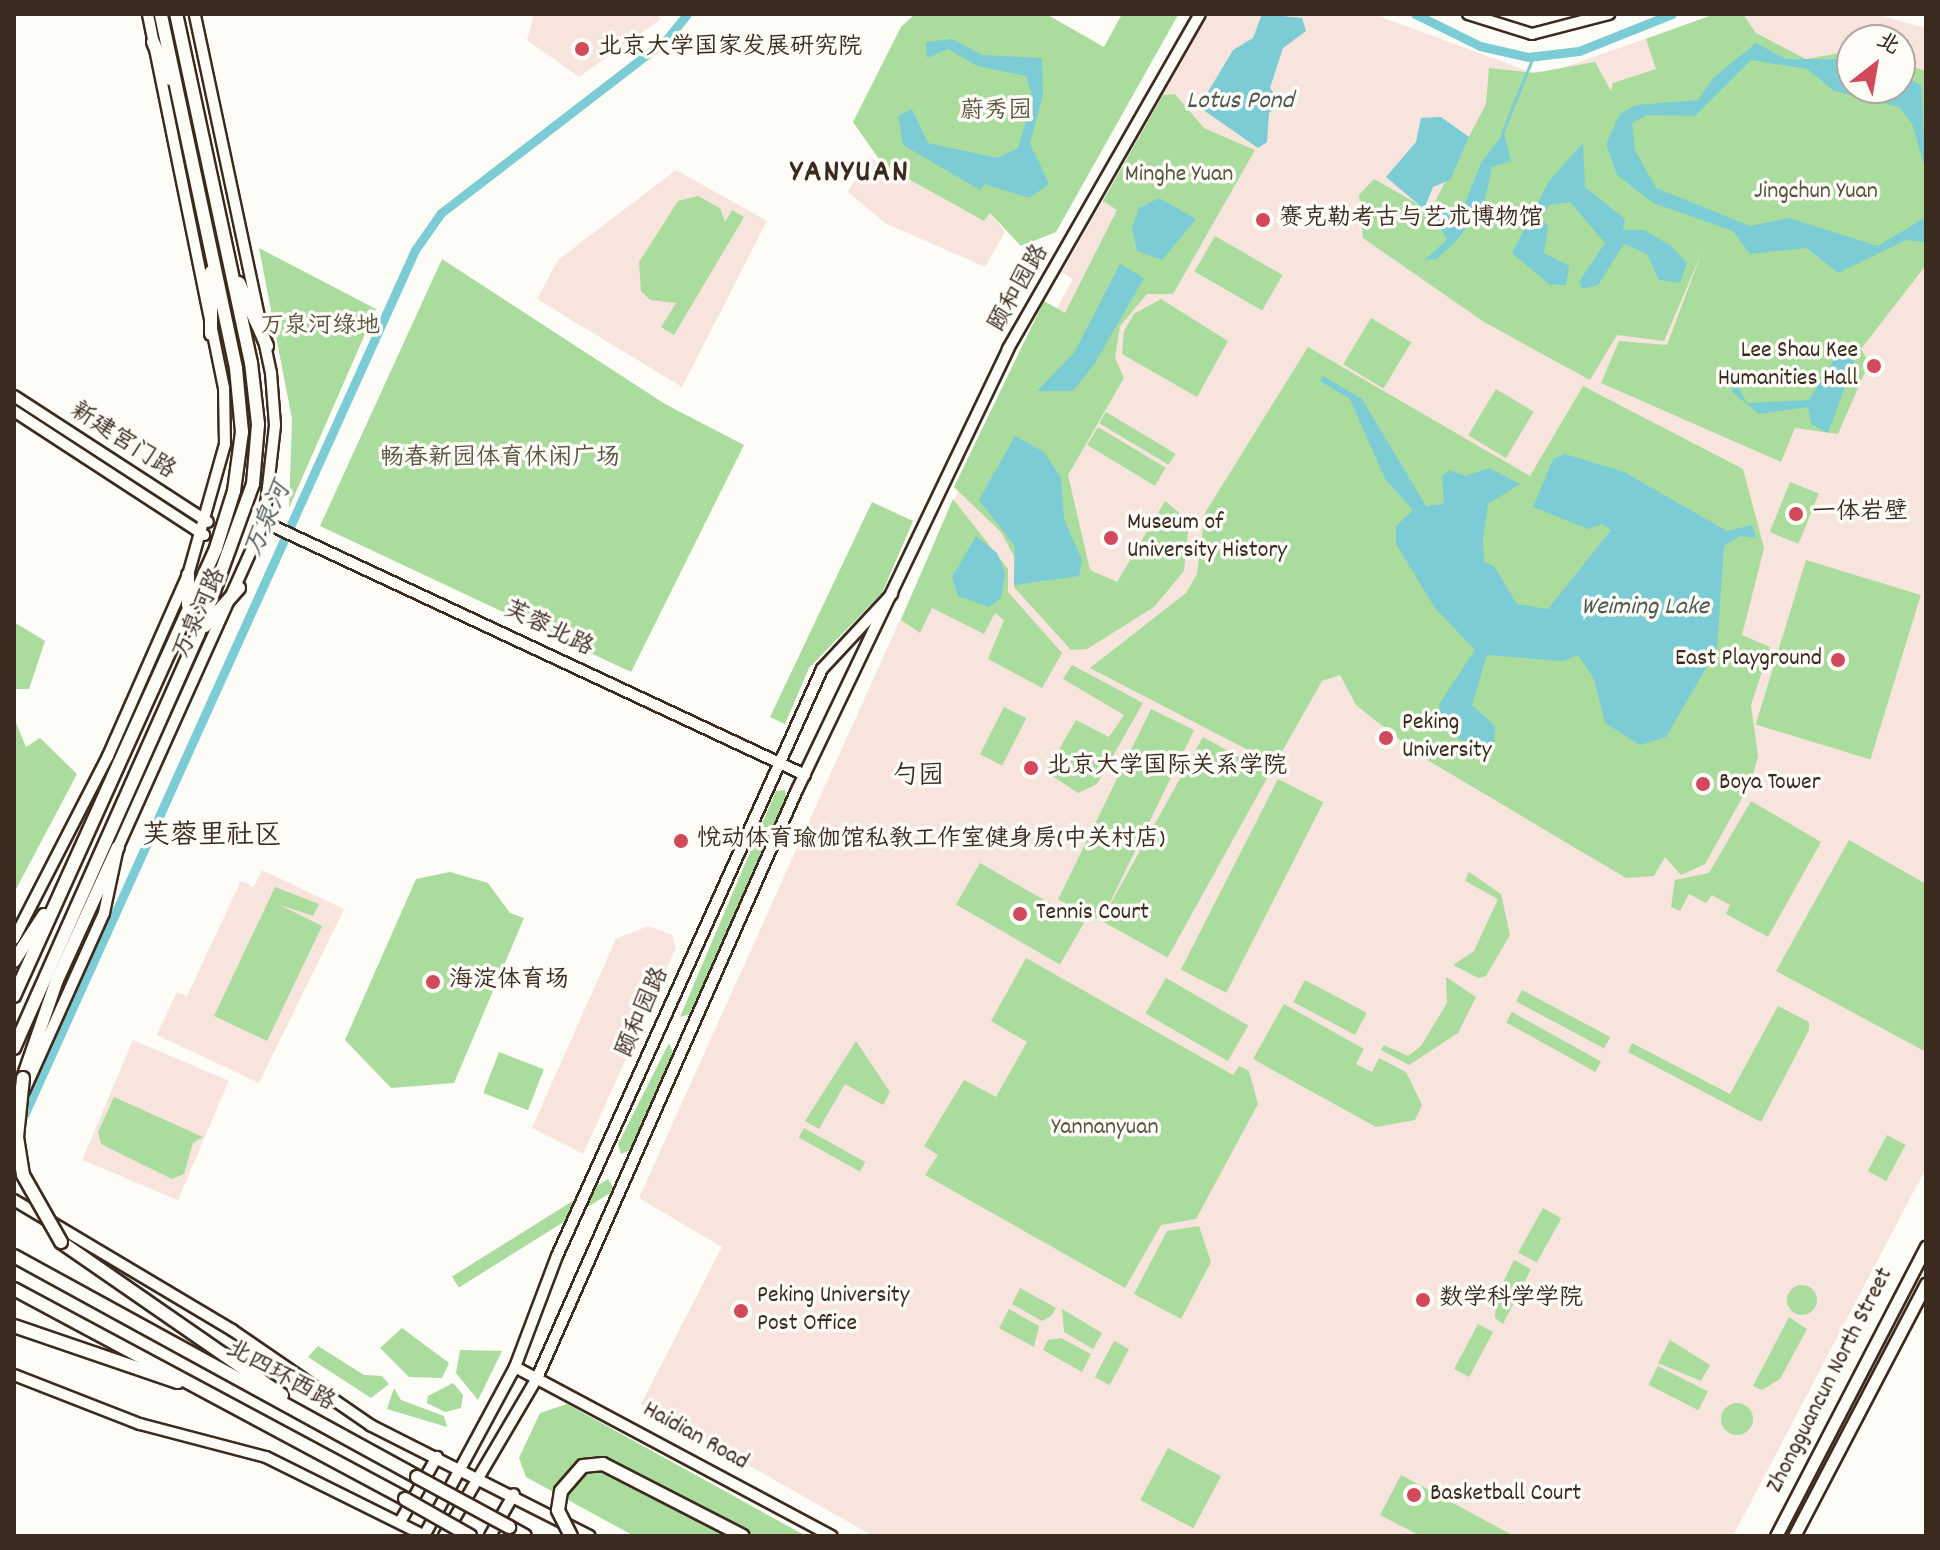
<!DOCTYPE html>
<html>
<head>
<meta charset="utf-8">
<style>
  body { margin:0 }
  #map { position:relative; width:1940px; height:1550px; overflow:hidden; background:#fdfcf7; font-family:Dekko,"LXGW WenKai TC",sans-serif }
  div>[style] { position:absolute }
  .built>* { inset:0; background:#f6e4dd; transform-origin:0 0 }
  .green>* { inset:0; background:#aadc9d; transform-origin:0 0 }
  .round { border-radius:50% }
  .water>* { inset:0; background:#7bccd4 }
  .stream>* { height:3px; margin:-1.5px; padding:0 1.5px; transform-origin:1.5px; border-radius:1.5px; background:#7bccd4 }
  .canal>* { height:9px; margin:-4.5px; padding:0 4.5px; transform-origin:4.5px; border-radius:4.5px; background:#7bccd4 }
  .roads { filter:drop-shadow(2px 0 #3b2a1e) drop-shadow(-2px 0 #3b2a1e) drop-shadow(0 2px #3b2a1e) drop-shadow(0 -2px #3b2a1e) }
  .secondary>* { height:10px; margin:-5px; padding:0 5px; transform-origin:5px; border-radius:5px; background:#fdfcf7 }
  .primary>* { height:11px; margin:-5.5px; padding:0 5.5px; transform-origin:5.5px; border-radius:5.5px; background:#fdfcf7 }
  .highway>* { height:12px; margin:-6px; padding:0 6px; transform-origin:6px; border-radius:6px; background:#fdfcf7 }
  .bridges { filter:drop-shadow(2px 0 #3b2a1e) drop-shadow(-2px 0 #3b2a1e) drop-shadow(0 2px #3b2a1e) drop-shadow(0 -2px #3b2a1e) }
  .highway-bridge>* { height:12px; margin:-6px; padding:0 6px; transform-origin:6px; border-radius:6px; background:#fdfcf7 }
  .dots>* { width:22px; height:22px; translate:-50% -50%; box-sizing:border-box; border:4px solid #fdfcf7; border-radius:50% }
  span { translate:-50% -50%; white-space:nowrap; text-align:center; line-height:1.15; -webkit-text-stroke:7px #fdfcf7; paint-order:stroke }
  .poi-label { font-size:24px; color:#3b2a1e }
  .left { translate:0 -50%; text-align:left }
  .right { translate:-100% -50%; text-align:right }
  .park-label { font-size:24px; color:#57563e }
  .street-label { font-size:24px; color:#3b2a1e }
  .water-label { font-size:26px; color:#4e5b55; font-style:italic }
  .neighbourhood-label { font-size:26px; color:#3b2a1e }
  .quarter-label { font-size:28px; color:#3b2a1e }
  .district-label { font-size:32px; color:#3b2a1e; font-weight:700; letter-spacing:2px }
  .frame { position:absolute; inset:0; border:16px solid #3b2a1e; pointer-events:none }
  .north { position:absolute; left:1836px; top:24px; width:80px; height:80px; box-sizing:border-box; background:#fdfcf7; border:2px solid #afa8a0; border-radius:50%; rotate:31deg; font-size:22px; font-weight:700; line-height:32px; text-align:center; color:#3b2a1e }
  .north::after { content:''; display:block; margin:auto; width:28px; height:36px; background:#d1495b; clip-path:polygon(50% 0,100% 100%,50% 72%,0 100%) }
</style>
</head>
<body>
<div id="map">
  <div class="built">
    <div style="clip-path:polygon(534px 14px,657px 14px,661px 19px,579px 77px,527px 40px)"></div>
    <div style="clip-path:polygon(evenodd,1209px 14px,1373px 14px,1531px 72px,1554px 71px,1715px 14px,1874px 14px,1926px 28px,1926px 1168px,1733px 1536px,873px 1536px,641px 1404px,722px 1247px,639px 1198px,1044px 301px,1057px 308px,1073px 279px,1062px 272px,1209px 14px,1852px 40px,1900px 40px,1900px 88px,1852px 88px,1852px 40px)"></div>
    <div style="clip-path:polygon(869px 157px,984px 221px,990px 213px,1005px 232px,985px 267px,885px 223px,848px 192px)"></div>
    <div style="clip-path:polygon(676px 170px,767px 221px,682px 387px,537px 299px,558px 260px)"></div>
    <div style="clip-path:polygon(262px 870px,344px 909px,259px 1083px,157px 1035px,177px 992px,187px 996px,241px 881px,254px 887px)"></div>
    <div style="clip-path:polygon(648px 926px,672px 935px,676px 948px,583px 1154px,532px 1128px,616px 939px)"></div>
    <div style="left:133px;top:1040px;width:104px;height:130px;rotate:23deg"></div>
  </div>
  <div class="green">
    <div style="clip-path:polygon(1046px 14px,1104px 47px,1122px 14px,1178px 15px,1056px 232px,1021px 246px,990px 213px,984px 221px,883px 165px,853px 122px,901px 27px,914px 15px)"></div>
    <div style="clip-path:polygon(1715px 14px,1743px 14px,1756px 33px,1806px 59px,1852px 51px,1852px 88px,1900px 88px,1900px 63px,1926px 71px,1926px 265px,1861px 349px,1869px 363px,1838px 434px,1795px 428px,1781px 462px,1601px 383px,1619px 341px,1667px 345px,1702px 252px,1664px 341px,1617px 335px,1590px 380px,1484px 322px,1363px 238px,1359px 195px,1374px 179px,1430px 211px,1486px 104px,1489px 68px,1534px 73px,1595px 62px,1611px 91px,1613px 83px,1656px 69px,1646px 39px)"></div>
    <div style="clip-path:polygon(1175px 94px,1204px 128px,1255px 150px,1173px 294px,1147px 294px,1120px 326px,1115px 358px,1124px 378px,1068px 475px,1090px 570px,1117px 582px,1165px 501px,1189px 521px,1184px 571px,1154px 607px,1087px 649px,1071px 650px,1014px 587px,1014px 556px,1001px 532px,954px 487px,1044px 301px,1065px 313px,1117px 210px,1103px 201px,1163px 95px)"></div>
    <div style="clip-path:polygon(698px 196px,720px 208px,725px 222px,732px 210px,744px 217px,674px 335px,661px 327px,676px 303px,650px 300px,641px 291px,639px 262px,678px 201px)"></div>
    <div style="left:1215px;top:236px;width:78px;height:41px;rotate:30deg"></div>
    <div style="clip-path:polygon(259px 248px,376px 309px,289px 508px,292px 419px)"></div>
    <div style="clip-path:polygon(442px 259px,665px 404px,744px 445px,631px 672px,320px 526px)"></div>
    <div style="clip-path:polygon(1161px 299px,1228px 341px,1197px 397px,1122px 354px,1124px 331px,1134px 314px)"></div>
    <div style="left:1371px;top:318px;width:47px;height:54px;rotate:31deg"></div>
    <div style="clip-path:polygon(1308px 347px,1530px 476px,1583px 386px,1743px 469px,1764px 548px,1742px 635px,1770px 647px,1751px 705px,1758px 756px,1751px 782px,1705px 864px,1681px 875px,1665px 857px,1654px 876px,1626px 878px,1419px 755px,1356px 705px,1340px 675px,1322px 681px,1275px 764px,1090px 668px,1186px 593px,1197px 574px,1205px 513px)"></div>
    <div style="left:1496px;top:389px;width:44px;height:54px;rotate:31deg"></div>
    <div style="left:1106px;top:412px;width:81px;height:13px;rotate:31deg"></div>
    <div style="left:1098px;top:427px;width:79px;height:21px;rotate:31deg"></div>
    <div style="left:1790px;top:482px;width:31px;height:54px;rotate:22deg"></div>
    <div style="clip-path:polygon(953px 499px,1008px 569px,1008px 592px,1062px 653px,1042px 688px,988px 659px,1004px 620px,995px 613px,984px 634px,932px 608px,920px 633px,901px 620px)"></div>
    <div style="clip-path:polygon(872px 502px,913px 521px,882px 593px,809px 668px,785px 724px,770px 717px)"></div>
    <div style="left:1806px;top:560px;width:120px;height:172px;rotate:17deg"></div>
    <div style="clip-path:polygon(14px 622px,45px 641px,29px 689px,14px 689px)"></div>
    <div style="clip-path:polygon(1072px 665px,1143px 703px,1097px 784px,1078px 793px,1046px 772px,1076px 720px,1109px 737px,1124px 715px,1063px 679px)"></div>
    <div style="left:1004px;top:707px;width:25px;height:53px;rotate:27deg"></div>
    <div style="left:1151px;top:709px;width:48px;height:212px;rotate:26deg"></div>
    <div style="clip-path:polygon(14px 718px,26px 747px,40px 738px,77px 774px,14px 893px)"></div>
    <div style="left:1203px;top:737px;width:76px;height:210px;rotate:29deg"></div>
    <div style="left:1278px;top:779px;width:51px;height:214px;rotate:27deg"></div>
    <div style="clip-path:polygon(785px 790px,787px 801px,691px 1014px,680px 1017px,776px 791px)"></div>
    <div style="clip-path:polygon(1751px 801px,1821px 842px,1768px 937px,1726px 914px,1730px 905px,1712px 895px,1706px 903px,1689px 894px,1680px 911px,1671px 907px,1675px 880px,1709px 873px)"></div>
    <div style="clip-path:polygon(1849px 840px,1926px 884px,1926px 1052px,1776px 971px)"></div>
    <div style="left:980px;top:863px;width:120px;height:48px;rotate:30deg"></div>
    <div style="clip-path:polygon(450px 872px,488px 883px,510px 913px,524px 918px,454px 1083px,391px 1088px,345px 1040px,416px 879px)"></div>
    <div style="clip-path:polygon(1469px 872px,1501px 894px,1510px 935px,1486px 976px,1478px 978px,1453px 965px,1474px 951px,1498px 899px,1465px 881px)"></div>
    <div style="clip-path:polygon(275px 887px,319px 904px,313px 916px,278px 904px,322px 926px,267px 1041px,214px 1016px)"></div>
    <div style="clip-path:polygon(1026px 958px,1233px 1075px,1239px 1066px,1249px 1071px,1258px 1104px,1196px 1219px,1161px 1225px,1125px 1288px,925px 1175px,938px 1155px,924px 1146px,964px 1080px,996px 1097px,1027px 1042px,991px 1021px)"></div>
    <div style="clip-path:polygon(1446px 977px,1476px 997px,1458px 1033px,1409px 1065px,1381px 1050px,1384px 1045px,1408px 1056px,1421px 1046px,1447px 1003px)"></div>
    <div style="left:1166px;top:978px;width:95px;height:41px;rotate:30deg"></div>
    <div style="left:1305px;top:980px;width:70px;height:25px;rotate:28deg"></div>
    <div style="left:1522px;top:990px;width:100px;height:13px;rotate:28deg"></div>
    <div style="clip-path:polygon(1284px 1004px,1364px 1049px,1356px 1064px,1372px 1072px,1379px 1058px,1406px 1072px,1422px 1105px,1415px 1120px,1376px 1127px,1253px 1059px)"></div>
    <div style="clip-path:polygon(1778px 1006px,1809px 1022px,1809px 1030px,1761px 1122px,1628px 1052px,1632px 1043px,1730px 1094px)"></div>
    <div style="left:1512px;top:1012px;width:102px;height:12px;rotate:29deg"></div>
    <div style="clip-path:polygon(856px 1041px,890px 1092px,883px 1105px,845px 1084px,819px 1129px,805px 1121px)"></div>
    <div style="clip-path:polygon(669px 1043px,674px 1054px,634px 1148px,621px 1154px,618px 1144px)"></div>
    <div style="left:499px;top:1052px;width:48px;height:44px;rotate:21deg"></div>
    <div style="clip-path:polygon(114px 1097px,203px 1137px,193px 1143px,184px 1174px,172px 1179px,101px 1144px,98px 1132px)"></div>
    <div style="left:804px;top:1128px;width:70px;height:11px;rotate:29deg"></div>
    <div style="left:1887px;top:1135px;width:21px;height:41px;rotate:28deg"></div>
    <div style="left:608px;top:1179px;width:13px;height:184px;rotate:58deg"></div>
    <div style="left:1543px;top:1208px;width:21px;height:51px;rotate:29deg"></div>
    <div style="clip-path:polygon(1199px 1226px,1211px 1262px,1181px 1319px,1134px 1294px,1167px 1231px)"></div>
    <div style="clip-path:polygon(1514px 1260px,1531px 1269px,1503px 1324px,1495px 1318px,1496px 1297px)"></div>
    <div class="round" style="left:1787px;top:1285px;width:30px;height:30px"></div>
    <div style="clip-path:polygon(1020px 1288px,1056px 1308px,1051px 1316px,1042px 1321px,1012px 1304px)"></div>
    <div style="clip-path:polygon(1009px 1309px,1039px 1326px,1034px 1347px,999px 1328px)"></div>
    <div style="clip-path:polygon(1062px 1309px,1102px 1333px,1093px 1349px,1064px 1332px)"></div>
    <div style="clip-path:polygon(1789px 1317px,1807px 1329px,1780px 1379px,1762px 1390px,1753px 1386px)"></div>
    <div style="left:1478px;top:1324px;width:17px;height:51px;rotate:28deg"></div>
    <div style="clip-path:polygon(402px 1328px,449px 1363px,442px 1378px,409px 1377px,380px 1348px)"></div>
    <div style="clip-path:polygon(1061px 1338px,1091px 1354px,1082px 1372px,1043px 1350px,1048px 1340px)"></div>
    <div style="clip-path:polygon(1670px 1340px,1710px 1365px,1701px 1381px,1658px 1363px)"></div>
    <div style="left:1114px;top:1341px;width:17px;height:41px;rotate:28deg"></div>
    <div style="clip-path:polygon(318px 1346px,364px 1375px,382px 1376px,389px 1384px,371px 1398px,308px 1357px)"></div>
    <div style="clip-path:polygon(460px 1350px,502px 1351px,478px 1400px,456px 1373px)"></div>
    <div style="left:1658px;top:1366px;width:56px;height:21px;rotate:27deg"></div>
    <div style="clip-path:polygon(453px 1383px,463px 1395px,461px 1408px,445px 1412px,427px 1403px,428px 1396px)"></div>
    <div style="clip-path:polygon(394px 1388px,401px 1400px,444px 1416px,447px 1427px,387px 1409px)"></div>
    <div class="round" style="left:1721px;top:1403px;width:32px;height:32px"></div>
    <div style="clip-path:polygon(567px 1404px,806px 1536px,634px 1536px,526px 1477px,519px 1458px,540px 1413px)"></div>
    <div style="left:1168px;top:1448px;width:60px;height:59px;rotate:28deg"></div>
    <div style="clip-path:polygon(1401px 1475px,1514px 1536px,1421px 1536px,1380px 1515px)"></div>
  </div>
  <div class="water">
    <div style="clip-path:polygon(1262px 14px,1302px 18px,1306px 31px,1283px 48px,1270px 88px,1282px 103px,1269px 113px,1267px 142px,1258px 148px,1199px 107px,1233px 50px,1253px 38px)"></div>
    <div style="clip-path:polygon(952px 39px,982px 55px,1042px 58px,1043px 95px,1030px 143px,1049px 184px,1029px 198px,985px 184px,980px 190px,903px 145px,898px 116px,912px 109px,928px 143px,997px 158px,1018px 148px,1033px 98px,1026px 76px,977px 66px,948px 49px,927px 58px,926px 42px)"></div>
    <div style="clip-path:polygon(1756px 43px,1786px 59px,1852px 59px,1852px 88px,1900px 88px,1900px 74px,1921px 85px,1926px 171px,1912px 124px,1899px 107px,1834px 91px,1807px 69px,1751px 60px,1695px 116px,1647px 115px,1632px 123px,1635px 150px,1656px 188px,1750px 226px,1789px 218px,1878px 246px,1926px 217px,1926px 242px,1906px 240px,1838px 273px,1807px 248px,1750px 254px,1733px 231px,1653px 203px,1617px 175px,1606px 144px,1620px 114px,1636px 105px,1698px 100px,1713px 78px)"></div>
    <div style="clip-path:polygon(1441px 117px,1469px 137px,1450px 180px,1433px 187px,1424px 209px,1386px 177px,1416px 142px,1421px 118px)"></div>
    <div style="clip-path:polygon(1504px 133px,1511px 161px,1492px 167px,1485px 199px,1458px 239px,1437px 259px,1424px 260px,1447px 240px,1434px 214px,1463px 208px,1481px 163px)"></div>
    <div style="clip-path:polygon(1583px 143px,1585px 187px,1625px 219px,1623px 230px,1644px 230px,1671px 246px,1687px 263px,1680px 283px,1659px 280px,1647px 254px,1624px 244px,1598px 285px,1583px 289px,1579px 282px,1605px 243px,1570px 202px,1549px 205px,1542px 217px,1548px 227px,1544px 253px,1569px 266px,1566px 285px,1550px 285px,1512px 253px,1549px 181px)"></div>
    <div style="clip-path:polygon(1159px 198px,1196px 219px,1162px 260px,1137px 251px,1132px 228px,1139px 208px)"></div>
    <div style="clip-path:polygon(1120px 264px,1144px 278px,1095px 363px,1073px 391px,1037px 391px,1074px 353px)"></div>
    <div style="clip-path:polygon(1837px 355px,1852px 355px,1854px 362px,1828px 433px,1811px 424px,1808px 407px,1759px 414px,1732px 392px,1734px 379px,1747px 403px,1809px 400px)"></div>
    <div style="clip-path:polygon(1323px 376px,1362px 399px,1426px 506px,1444px 504px,1442px 476px,1450px 470px,1465px 476px,1489px 468px,1520px 484px,1488px 504px,1483px 540px,1484px 562px,1494px 566px,1517px 604px,1548px 609px,1611px 530px,1602px 524px,1588px 529px,1533px 507px,1553px 459px,1565px 454px,1624px 472px,1727px 531px,1752px 525px,1756px 538px,1740px 536px,1724px 546px,1717px 649px,1666px 737px,1640px 745px,1605px 723px,1594px 679px,1578px 655px,1564px 661px,1487px 655px,1472px 705px,1495px 726px,1494px 745px,1479px 750px,1442px 729px,1439px 704px,1475px 650px,1435px 608px,1396px 544px,1396px 526px,1413px 510px,1385px 479px,1350px 399px,1320px 381px)"></div>
    <div style="clip-path:polygon(1015px 436px,1044px 452px,1061px 478px,1064px 519px,1082px 560px,1079px 576px,1014px 585px,1015px 546px,979px 500px)"></div>
    <div style="clip-path:polygon(976px 536px,997px 553px,1005px 573px,1001px 598px,989px 607px,958px 596px,952px 577px)"></div>
  </div>
  <div class="stream">
    <div style="left:1502px;top:133px;width:82px;rotate:-67.8deg"></div>
  </div>
  <div class="canal">
    <div style="left:1415px;top:14px;width:72px;rotate:26.2deg"></div>
    <div style="left:1480px;top:46px;width:49px;rotate:12.9deg"></div>
    <div style="left:1528px;top:57px;width:51px;rotate:-6.7deg"></div>
    <div style="left:1579px;top:51px;width:100px;rotate:-21.7deg"></div>
    <div style="left:20px;top:1124px;width:959px;rotate:-65.68deg"></div>
    <div style="left:415px;top:250px;width:45px;rotate:-54.9deg"></div>
    <div style="left:441px;top:213px;width:284px;rotate:-37.6deg"></div>
    <div style="left:666px;top:40px;width:33px;rotate:-51deg"></div>
  </div>
  <div class="roads">
    <div class="secondary">
      <div style="left:1468px;top:14px;width:67px;rotate:17.4deg"></div>
      <div style="left:1532px;top:34px;width:80px;rotate:-14.6deg"></div>
      <div style="left:14px;top:396px;width:231px;rotate:33deg"></div>
      <div style="left:14px;top:411px;width:227px;rotate:33.1deg"></div>
      <div style="left:264px;top:522px;width:597px;rotate:25.06deg"></div>
      <div style="left:14px;top:939px;width:206px;rotate:-62.8deg"></div>
      <div style="left:108px;top:756px;width:198px;rotate:-66.2deg"></div>
      <div style="left:188px;top:575px;width:136px;rotate:-74.2deg"></div>
      <div style="left:225px;top:444px;width:56px;rotate:-91deg"></div>
      <div style="left:224px;top:388px;width:382px;rotate:-101.5deg"></div>
      <div style="left:24px;top:1091px;width:195px;rotate:-65.8deg"></div>
      <div style="left:104px;top:913px;width:67px;rotate:-78deg"></div>
      <div style="left:118px;top:847px;width:356px;rotate:-65.8deg"></div>
      <div style="left:264px;top:522px;width:98px;rotate:-83.5deg"></div>
      <div style="left:275px;top:425px;width:52px;rotate:-94.4deg"></div>
      <div style="left:271px;top:373px;width:367px;rotate:-102deg"></div>
      <div style="left:14px;top:1200px;width:254px;rotate:30.8deg"></div>
      <div style="left:232px;top:1330px;width:168px;rotate:34.5deg"></div>
      <div style="left:370px;top:1425px;width:246px;rotate:26.8deg"></div>
      <div style="left:515px;top:1367px;width:359px;rotate:28.1deg"></div>
      <div style="left:14px;top:1375px;width:135px;rotate:21.3deg"></div>
      <div style="left:140px;top:1424px;width:130px;rotate:14.7deg"></div>
      <div style="left:266px;top:1457px;width:178px;rotate:26.4deg"></div>
      <div style="left:400px;top:1522px;width:75px;rotate:-60.4deg"></div>
      <div style="left:424px;top:1536px;width:192px;rotate:-61.7deg"></div>
      <div style="left:515px;top:1367px;width:119px;rotate:-69.3deg"></div>
      <div style="left:557px;top:1256px;width:644px;rotate:-65.7deg"></div>
      <div style="left:822px;top:669px;width:103px;rotate:-47deg"></div>
      <div style="left:444px;top:1536px;width:183px;rotate:-59.5deg"></div>
      <div style="left:537px;top:1378px;width:643px;rotate:-66.15deg"></div>
      <div style="left:797px;top:790px;width:489px;rotate:-64.4deg"></div>
      <div style="left:1008px;top:349px;width:386px;rotate:-60.2deg"></div>
      <div style="left:490px;top:1536px;width:48px;rotate:-60.3deg"></div>
    </div>
    <div class="primary">
      <div style="left:1776px;top:1536px;width:326px;rotate:-62.6deg"></div>
      <div style="left:1794px;top:1536px;width:285px;rotate:-62.4deg"></div>
    </div>
    <div class="highway">
      <div style="left:153px;top:42px;width:40px;rotate:66.6deg"></div>
      <div style="left:211px;top:272px;width:62px;rotate:90deg"></div>
      <div style="left:239px;top:283px;width:69px;rotate:66deg"></div>
      <div style="left:188px;top:605px;width:30px;rotate:-90deg"></div>
      <div style="left:205px;top:626px;width:51px;rotate:-48.2deg"></div>
      <div style="left:14px;top:961px;width:55px;rotate:-56.9deg"></div>
      <div style="left:14px;top:996px;width:491px;rotate:-65.7deg"></div>
      <div style="left:216px;top:548px;width:60px;rotate:-72.5deg"></div>
      <div style="left:234px;top:491px;width:60px;rotate:-82.3deg"></div>
      <div style="left:242px;top:432px;width:64px;rotate:-95.4deg"></div>
      <div style="left:236px;top:368px;width:362px;rotate:-102deg"></div>
      <div style="left:14px;top:1048px;width:452px;rotate:-66deg"></div>
      <div style="left:198px;top:635px;width:161px;rotate:-70deg"></div>
      <div style="left:253px;top:484px;width:60px;rotate:-85.2deg"></div>
      <div style="left:258px;top:424px;width:61px;rotate:-96.5deg"></div>
      <div style="left:251px;top:363px;width:357px;rotate:-102.1deg"></div>
      <div style="left:23px;top:1078px;width:104px;rotate:-70.9deg"></div>
      <div style="left:57px;top:980px;width:146px;rotate:-65.4deg"></div>
      <div style="left:61px;top:1242px;width:269px;rotate:34.7deg"></div>
      <div style="left:14px;top:1256px;width:460px;rotate:28.7deg"></div>
      <div style="left:14px;top:1289px;width:444px;rotate:28.2deg"></div>
      <div style="left:14px;top:1326px;width:173px;rotate:18.9deg"></div>
      <div style="left:509px;top:1527px;width:18px;rotate:29deg"></div>
    </div>
  </div>
  <div class="bridges">
    <div class="highway-bridge">
      <div style="left:23px;top:1078px;width:59px;rotate:95.8deg"></div>
      <div style="left:17px;top:1137px;width:38px;rotate:81deg"></div>
      <div style="left:23px;top:1175px;width:77px;rotate:60.4deg"></div>
      <div style="left:417px;top:1477px;width:105px;rotate:28.5deg"></div>
      <div style="left:405px;top:1499px;width:75px;rotate:29.6deg"></div>
      <div style="left:571px;top:1536px;width:29px;rotate:-117deg"></div>
      <div style="left:558px;top:1510px;width:19px;rotate:-81deg"></div>
      <div style="left:561px;top:1491px;width:33px;rotate:-49deg"></div>
      <div style="left:583px;top:1466px;width:20px;rotate:-6deg"></div>
      <div style="left:603px;top:1464px;width:157px;rotate:27.2deg"></div>
    </div>
  </div>
  <div class="dots">
    <div style="left:582px;top:49px;background:#d1495b"></div>
    <div style="left:1263px;top:220px;background:#d1495b"></div>
    <div style="left:1874px;top:366px;background:#d1495b"></div>
    <div style="left:1796px;top:514px;background:#d1495b"></div>
    <div style="left:1111px;top:538px;background:#d1495b"></div>
    <div style="left:1838px;top:660px;background:#d1495b"></div>
    <div style="left:1386px;top:738px;background:#d1495b"></div>
    <div style="left:1031px;top:768px;background:#d1495b"></div>
    <div style="left:1703px;top:784px;background:#d1495b"></div>
    <div style="left:681px;top:841px;background:#d1495b"></div>
    <div style="left:1020px;top:914px;background:#d1495b"></div>
    <div style="left:433px;top:982px;background:#d1495b"></div>
    <div style="left:1423px;top:1300px;background:#d1495b"></div>
    <div style="left:741px;top:1311px;background:#d1495b"></div>
    <div style="left:1414px;top:1495px;background:#d1495b"></div>
  </div>
  <div class="poi-label">
    <span class="left" style="left:598px;top:49px">北京大学国家发展研究院</span>
    <span class="left" style="left:1279px;top:220px">赛克勒考古与艺术博物馆</span>
    <span class="right" style="left:1858px;top:366px">Lee Shau Kee<br>Humanities Hall</span>
    <span class="left" style="left:1812px;top:514px">一体岩壁</span>
    <span class="left" style="left:1127px;top:538px">Museum of<br>University History</span>
    <span class="right" style="left:1822px;top:660px">East Playground</span>
    <span class="left" style="left:1402px;top:738px">Peking<br>University</span>
    <span class="left" style="left:1047px;top:768px">北京大学国际关系学院</span>
    <span class="left" style="left:1719px;top:784px">Boya Tower</span>
    <span class="left" style="left:697px;top:841px">悦动体育瑜伽馆私教工作室健身房(中关村店)</span>
    <span class="left" style="left:1036px;top:914px">Tennis Court</span>
    <span class="left" style="left:449px;top:982px">海淀体育场</span>
    <span class="left" style="left:757px;top:1311px">Peking University<br>Post Office</span>
    <span class="left" style="left:1439px;top:1300px">数学科学学院</span>
    <span class="left" style="left:1430px;top:1495px">Basketball Court</span>
  </div>
  <div class="park-label">
    <span style="left:996px;top:113px">蔚秀园</span>
    <span style="left:1179px;top:176px">Minghe Yuan</span>
    <span style="left:1816px;top:193px">Jingchun Yuan</span>
    <span style="left:320px;top:328px">万泉河绿地</span>
    <span style="left:500px;top:460px">畅春新园体育休闲广场</span>
    <span style="left:1105px;top:1129px">Yannanyuan</span>
  </div>
  <div class="street-label">
    <span style="left:1020px;top:289px;rotate:-60deg">颐和园路</span>
    <span style="left:122px;top:442px;rotate:33deg">新建宫门路</span>
    <span style="left:201px;top:614px;rotate:-66deg">万泉河路</span>
    <span style="left:548px;top:630px;rotate:26deg">芙蓉北路</span>
    <span style="left:644px;top:1013px;rotate:-66deg">颐和园路</span>
    <span style="left:280px;top:1377px;rotate:29deg">北四环西路</span>
    <span style="left:1831px;top:1381px;rotate:-63deg">Zhongguancun North Street</span>
    <span style="left:695px;top:1437px;rotate:29deg">Haidian Road</span>
  </div>
  <div class="water-label">
    <span style="left:1240px;top:102px">Lotus Pond</span>
    <span style="left:269px;top:520px;rotate:-66deg">万泉河</span>
    <span style="left:1645px;top:608px">Weiming Lake</span>
  </div>
  <div class="neighbourhood-label">
    <span style="left:918px;top:778px">勺园</span>
  </div>
  <div class="quarter-label">
    <span style="left:212px;top:838px">芙蓉里社区</span>
  </div>
  <div class="district-label">
    <span style="left:850px;top:174px">YANYUAN</span>
  </div>
  <div class="frame"></div>
  <div class="north">北</div>
</div>
</body>
</html>
